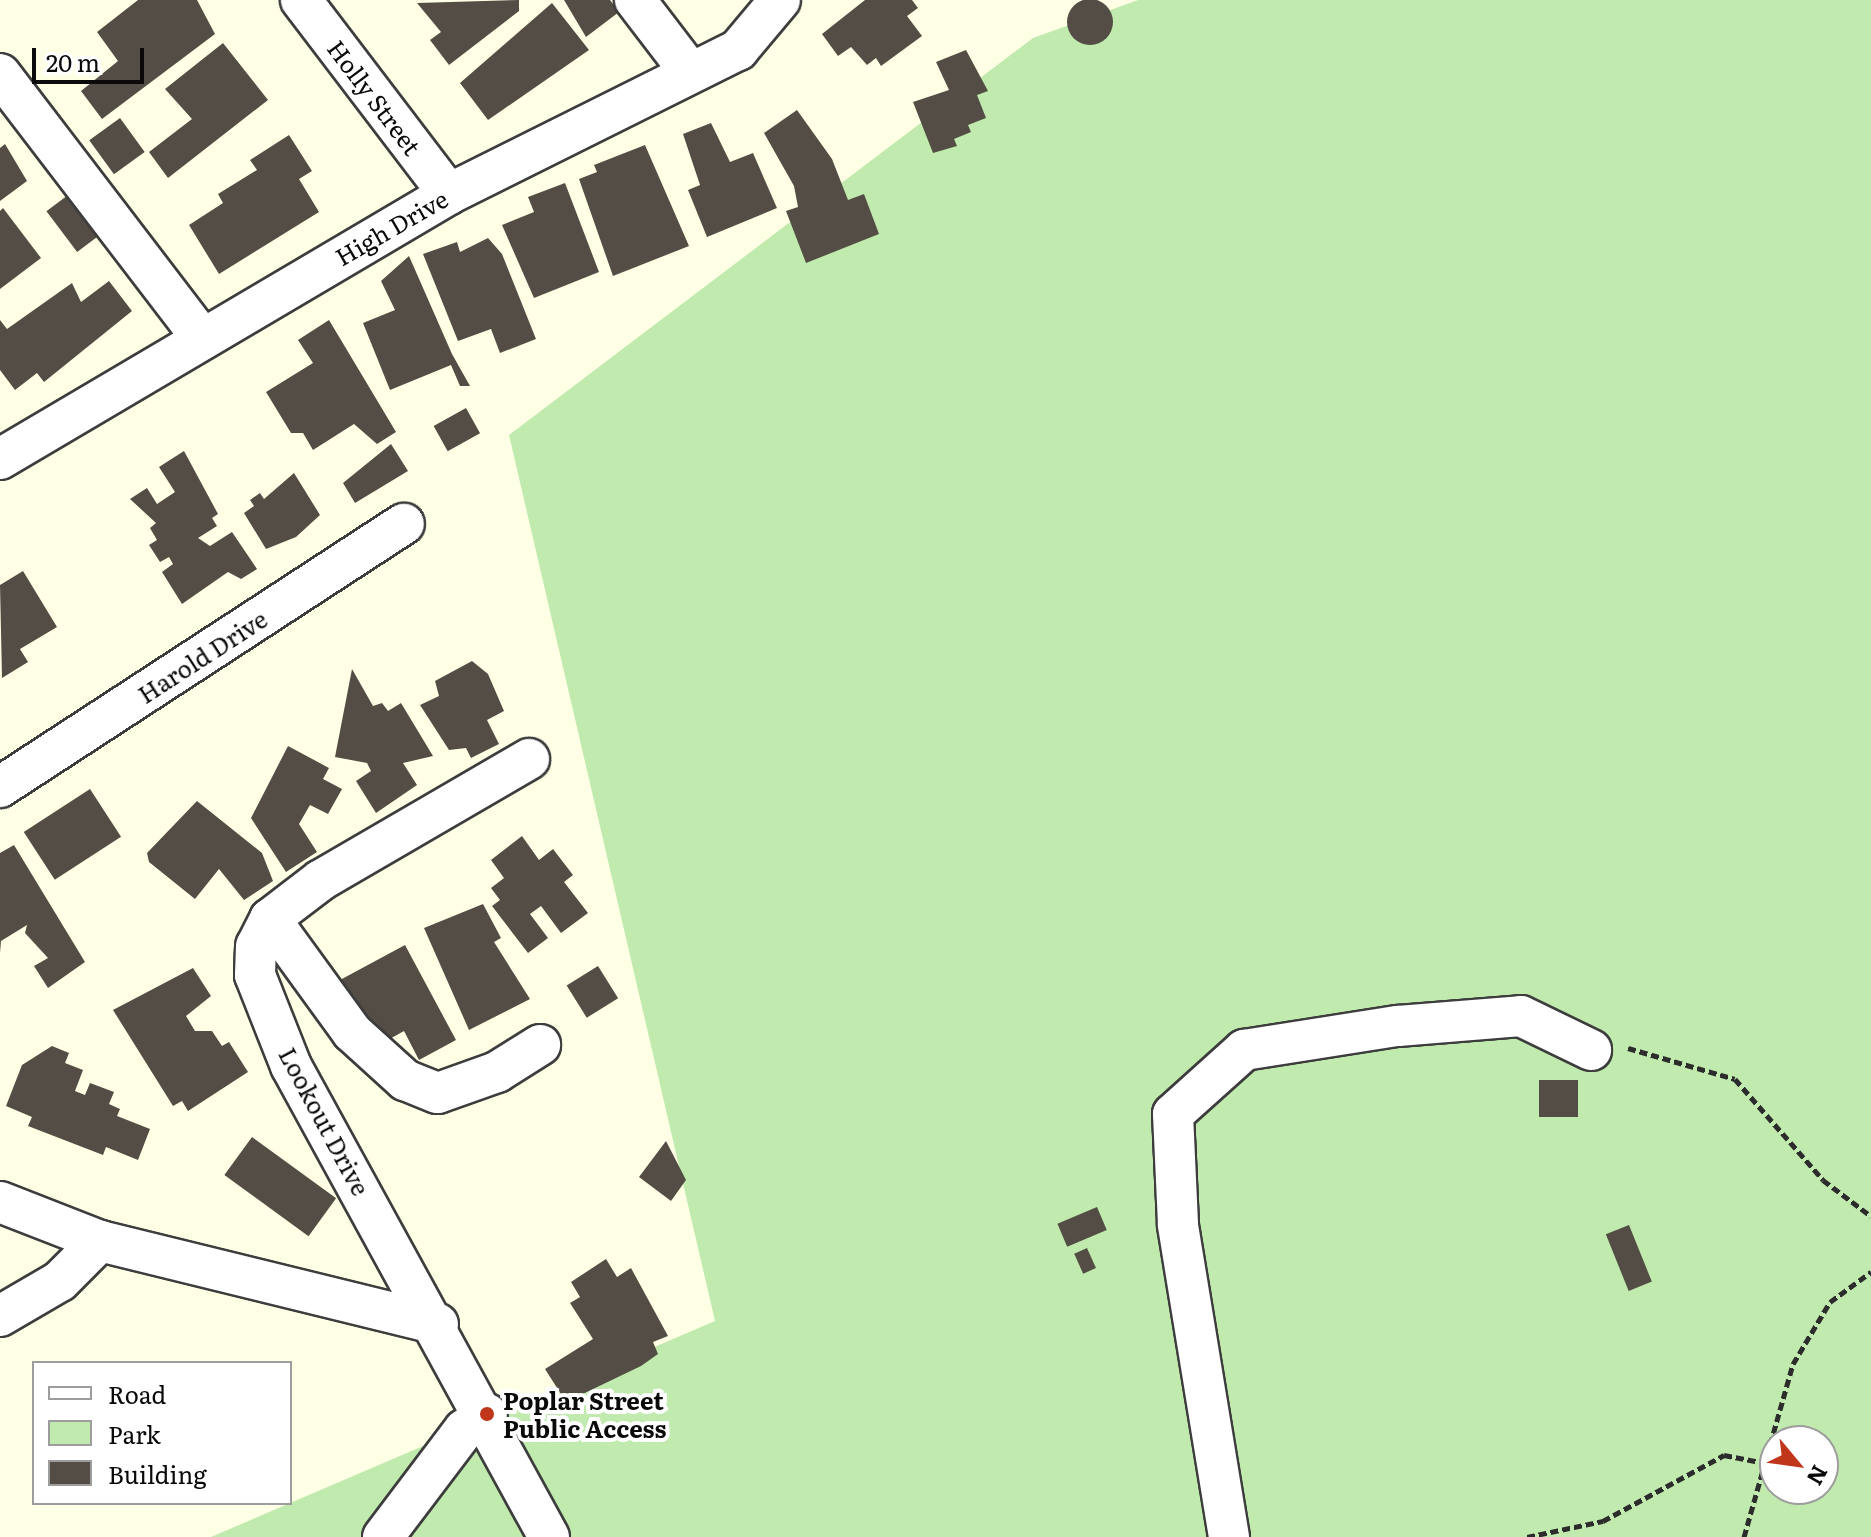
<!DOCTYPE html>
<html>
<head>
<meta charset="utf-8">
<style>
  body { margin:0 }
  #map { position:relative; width:1871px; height:1537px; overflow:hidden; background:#ffffe6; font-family:Literata,serif }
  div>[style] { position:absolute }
  .green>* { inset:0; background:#c1ebae }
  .building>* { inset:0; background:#534d45; transform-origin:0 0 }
  .round { border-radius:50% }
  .path>* { height:5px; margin-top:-2.5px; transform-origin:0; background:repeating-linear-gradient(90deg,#2c2c2c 0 8px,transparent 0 12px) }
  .roads { filter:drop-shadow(2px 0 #3d3d3d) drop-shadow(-2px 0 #3d3d3d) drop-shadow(0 2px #3d3d3d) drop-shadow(0 -2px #3d3d3d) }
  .minor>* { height:40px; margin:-20px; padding:0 20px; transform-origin:20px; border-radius:20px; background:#fff }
  .dots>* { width:22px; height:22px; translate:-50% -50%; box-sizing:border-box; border:4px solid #fff; border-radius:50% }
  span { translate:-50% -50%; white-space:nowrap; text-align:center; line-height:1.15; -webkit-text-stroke:8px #fff; paint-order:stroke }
  .street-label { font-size:24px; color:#0a0a0a }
  .poi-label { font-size:24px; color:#0a0a0a; font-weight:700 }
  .left { translate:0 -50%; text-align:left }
  .legend { position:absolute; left:32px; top:1361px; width:260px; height:144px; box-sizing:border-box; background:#fff; border:2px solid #9d9d9d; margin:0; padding:10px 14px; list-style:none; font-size:24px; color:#0a0a0a }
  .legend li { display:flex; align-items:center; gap:16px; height:40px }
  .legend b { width:40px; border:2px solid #9d9d9d }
  .north { position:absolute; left:1759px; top:1425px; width:80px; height:80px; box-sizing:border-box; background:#fff; border:2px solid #9d9d9d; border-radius:50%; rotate:119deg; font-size:22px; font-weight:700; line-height:32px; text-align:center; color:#0a0a0a }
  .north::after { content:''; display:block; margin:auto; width:28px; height:36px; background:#c0361b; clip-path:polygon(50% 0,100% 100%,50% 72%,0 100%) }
  .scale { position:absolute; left:32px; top:48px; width:112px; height:36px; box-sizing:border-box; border:4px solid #0a0a0a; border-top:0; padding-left:10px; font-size:24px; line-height:28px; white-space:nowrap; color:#0a0a0a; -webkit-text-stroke:6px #fff; paint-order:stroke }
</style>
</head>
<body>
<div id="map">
  <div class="green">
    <div style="clip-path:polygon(evenodd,1138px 0,1871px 0,1871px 1537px,211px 1537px,715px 1321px,509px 435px,1033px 38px,1138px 0,1775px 1441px,1823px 1441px,1823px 1489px,1775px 1489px,1775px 1441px)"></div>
  </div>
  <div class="building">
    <div class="round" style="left:1067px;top:-1px;width:46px;height:46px"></div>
    <div style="clip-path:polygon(138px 0,197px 0,215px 34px,102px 119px,81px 91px,118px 61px,97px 32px)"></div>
    <div style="clip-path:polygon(519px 0,519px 11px,449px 65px,430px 40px,441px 32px,417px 3px)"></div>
    <div style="clip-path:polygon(564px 0,610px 0,619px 12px,586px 37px)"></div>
    <div style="clip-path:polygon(865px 0,912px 0,918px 8px,907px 16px,922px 36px,881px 66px,876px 58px,867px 65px,851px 47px,838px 56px,822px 34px)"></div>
    <div style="clip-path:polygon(552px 3px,589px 50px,488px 120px,460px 83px)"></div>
    <div style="clip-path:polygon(223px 43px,268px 100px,168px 178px,149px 152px,192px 119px,165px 89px)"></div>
    <div style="clip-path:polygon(966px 50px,988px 91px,977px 95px,986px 118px,968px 125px,971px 132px,954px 139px,957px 146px,933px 153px,913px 102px,949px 90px,936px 62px)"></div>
    <div style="clip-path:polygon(797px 110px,832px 159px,848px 200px,864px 194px,879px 234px,806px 263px,786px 211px,798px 207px,794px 186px,764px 133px)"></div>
    <div style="left:120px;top:118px;width:42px;height:38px;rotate:54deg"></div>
    <div style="clip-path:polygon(711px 123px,730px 162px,753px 153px,777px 208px,707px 237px,688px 190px,700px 185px,683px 134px)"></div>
    <div style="clip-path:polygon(289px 135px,312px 171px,299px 179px,319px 212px,219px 274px,189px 225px,223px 203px,218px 194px,257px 170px,250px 160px)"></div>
    <div style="clip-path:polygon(5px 144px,27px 181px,0 201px,0 148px)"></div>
    <div style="clip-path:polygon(645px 145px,689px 246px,613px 276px,579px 179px,597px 172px,594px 165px)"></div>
    <div style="clip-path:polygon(565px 183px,599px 272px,534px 298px,502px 225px,534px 212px,528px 197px)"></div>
    <div style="left:76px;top:189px;width:51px;height:37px;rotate:53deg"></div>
    <div style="clip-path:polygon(3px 208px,41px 258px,0 289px,0 211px)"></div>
    <div style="clip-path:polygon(488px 238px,502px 254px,536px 339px,500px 353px,491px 329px,458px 341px,423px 254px,457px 242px,460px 252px)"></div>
    <div style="clip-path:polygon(409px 256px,452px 354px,470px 386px,460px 386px,451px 365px,390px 390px,363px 323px,395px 310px,381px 281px)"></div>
    <div style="clip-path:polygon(109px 281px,132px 311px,44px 382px,37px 373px,15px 390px,0 370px,0 320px,7px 329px,72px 283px,81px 302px)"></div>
    <div style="clip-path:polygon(329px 320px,396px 432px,377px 444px,354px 424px,313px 450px,303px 433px,291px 433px,266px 392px,313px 363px,298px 340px)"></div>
    <div style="left:466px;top:408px;width:29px;height:37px;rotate:61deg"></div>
    <div style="clip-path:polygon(391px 444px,408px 471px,355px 503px,343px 483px)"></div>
    <div style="clip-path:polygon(184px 451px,218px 514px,212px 518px,217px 526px,198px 538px,210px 546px,232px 532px,257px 569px,241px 579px,228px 572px,182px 604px,162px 572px,173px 564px,169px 557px,160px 562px,149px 545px,157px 540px,150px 528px,156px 523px,130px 499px,147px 488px,157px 504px,175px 492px,159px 467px)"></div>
    <div style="clip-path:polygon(294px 473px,320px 515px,296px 537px,266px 549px,244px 513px,254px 506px,250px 500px,260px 493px,264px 499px)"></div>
    <div style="clip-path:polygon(23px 571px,57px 627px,20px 649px,28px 662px,2px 678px,0 585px)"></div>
    <div style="clip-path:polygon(472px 661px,488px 674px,504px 711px,487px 720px,499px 744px,471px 758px,466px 748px,449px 750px,420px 705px,439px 696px,435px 681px)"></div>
    <div style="clip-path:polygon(352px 669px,373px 706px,382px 703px,388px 711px,401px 703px,433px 756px,403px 763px,417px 785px,376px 813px,356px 781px,371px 771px,367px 763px,335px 757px)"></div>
    <div style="clip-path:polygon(288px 746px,329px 768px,323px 779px,342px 789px,328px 814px,310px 805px,299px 824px,317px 852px,286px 872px,251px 818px)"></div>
    <div style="left:90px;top:789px;width:57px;height:79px;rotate:57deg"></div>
    <div style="clip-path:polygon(197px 801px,262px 853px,273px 881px,244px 900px,219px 869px,195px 899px,149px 862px,147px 853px)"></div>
    <div style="clip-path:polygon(522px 836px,539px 860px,553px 849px,573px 875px,564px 882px,588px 913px,561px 933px,541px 906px,530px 914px,548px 938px,528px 953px,492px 906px,500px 900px,491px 888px,504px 878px,491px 860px)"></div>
    <div style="clip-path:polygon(14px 845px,85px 962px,48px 988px,34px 966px,48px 958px,25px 933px,27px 925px,1px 941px,0 953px,0 853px)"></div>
    <div style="clip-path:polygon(483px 904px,501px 938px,494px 942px,530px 999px,469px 1030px,424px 928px)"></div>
    <div style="clip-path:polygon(405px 945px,456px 1040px,419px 1060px,404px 1031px,386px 1041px,340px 980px)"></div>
    <div style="left:598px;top:966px;width:38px;height:37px;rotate:58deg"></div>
    <div style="clip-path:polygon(193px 968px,211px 996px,186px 1016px,195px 1031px,212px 1031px,222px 1046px,229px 1042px,248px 1072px,188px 1111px,182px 1101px,173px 1106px,113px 1010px)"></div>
    <div style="clip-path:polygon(52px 1046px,69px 1053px,65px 1063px,83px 1070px,75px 1091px,85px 1095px,90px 1083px,114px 1092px,109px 1104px,120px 1109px,117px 1116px,150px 1129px,138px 1160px,106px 1147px,103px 1155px,28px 1126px,32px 1117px,6px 1106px,22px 1065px)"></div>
    <div style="left:1539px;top:1080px;width:39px;height:37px"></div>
    <div style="left:252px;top:1137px;width:104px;height:47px;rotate:36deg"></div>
    <div style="clip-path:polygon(666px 1141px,686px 1180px,671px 1201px,639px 1177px)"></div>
    <div style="left:1097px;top:1207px;width:25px;height:43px;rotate:67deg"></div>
    <div style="left:1629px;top:1225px;width:61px;height:25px;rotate:68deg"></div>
    <div style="left:1087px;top:1248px;width:22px;height:14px;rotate:66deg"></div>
    <div style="clip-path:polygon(606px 1259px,617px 1277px,631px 1268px,668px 1336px,653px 1342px,658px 1354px,641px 1366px,566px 1402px,545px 1369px,593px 1339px,570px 1303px,580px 1297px,571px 1282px)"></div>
  </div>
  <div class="path">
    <div style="left:1628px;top:1048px;width:111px;rotate:16.2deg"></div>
    <div style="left:1735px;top:1079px;width:134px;rotate:48.9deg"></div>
    <div style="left:1823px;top:1180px;width:60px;rotate:36.9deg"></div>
    <div style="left:1527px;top:1537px;width:78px;rotate:-11.9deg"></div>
    <div style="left:1603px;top:1521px;width:138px;rotate:-28.6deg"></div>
    <div style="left:1724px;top:1455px;width:42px;rotate:11deg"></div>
    <div style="left:1744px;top:1537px;width:180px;rotate:-74.2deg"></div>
    <div style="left:1793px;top:1364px;width:72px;rotate:-59.2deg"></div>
    <div style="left:1830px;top:1302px;width:51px;rotate:-36.2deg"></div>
  </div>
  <div class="roads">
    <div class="minor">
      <div style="left:301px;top:0;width:244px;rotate:52.7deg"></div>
      <div style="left:635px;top:0;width:91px;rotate:52.6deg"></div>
      <div style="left:0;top:74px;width:331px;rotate:52.6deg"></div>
      <div style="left:0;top:459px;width:521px;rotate:-30.55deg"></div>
      <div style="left:449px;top:194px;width:323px;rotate:-26.5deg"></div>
      <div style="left:738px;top:50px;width:65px;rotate:-50deg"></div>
      <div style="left:529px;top:759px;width:241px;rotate:149.8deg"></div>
      <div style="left:321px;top:880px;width:64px;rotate:142.6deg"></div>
      <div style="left:270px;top:919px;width:30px;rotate:117deg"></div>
      <div style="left:256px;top:946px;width:29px;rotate:92deg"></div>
      <div style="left:255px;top:975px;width:98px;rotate:68.4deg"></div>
      <div style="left:291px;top:1066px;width:537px;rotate:61.29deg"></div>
      <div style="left:0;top:787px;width:482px;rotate:-33.1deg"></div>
      <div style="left:270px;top:919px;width:140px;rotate:54deg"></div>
      <div style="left:352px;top:1032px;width:72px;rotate:42.2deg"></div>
      <div style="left:405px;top:1080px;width:35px;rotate:22deg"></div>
      <div style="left:438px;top:1093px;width:63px;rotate:-19.6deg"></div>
      <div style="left:497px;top:1072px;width:51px;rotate:-32.1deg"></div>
      <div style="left:0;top:1202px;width:107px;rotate:21.3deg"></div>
      <div style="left:0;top:1316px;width:69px;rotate:-30.3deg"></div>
      <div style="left:60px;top:1281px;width:57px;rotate:-45deg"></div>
      <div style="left:100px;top:1241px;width:348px;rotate:13.8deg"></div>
      <div style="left:383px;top:1537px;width:134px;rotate:-52.9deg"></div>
      <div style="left:464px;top:1430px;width:28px;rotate:-35deg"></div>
      <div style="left:1229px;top:1537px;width:317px;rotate:-99.3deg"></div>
      <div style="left:1178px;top:1224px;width:110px;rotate:-92.6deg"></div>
      <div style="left:1173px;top:1114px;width:96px;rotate:-42deg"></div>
      <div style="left:1244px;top:1050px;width:156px;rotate:-8.9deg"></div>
      <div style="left:1398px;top:1026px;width:123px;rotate:-4.6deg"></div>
      <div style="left:1521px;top:1016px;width:78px;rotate:25.9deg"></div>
    </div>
  </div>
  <div class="dots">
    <div style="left:487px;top:1414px;background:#c0361b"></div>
  </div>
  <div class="street-label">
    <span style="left:375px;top:97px;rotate:53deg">Holly Street</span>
    <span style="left:391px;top:227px;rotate:-30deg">High Drive</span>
    <span style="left:202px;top:656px;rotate:-33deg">Harold Drive</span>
    <span style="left:325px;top:1121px;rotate:62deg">Lookout Drive</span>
  </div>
  <div class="poi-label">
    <span class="left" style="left:503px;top:1414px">Poplar Street<br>Public Access</span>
  </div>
  <ul class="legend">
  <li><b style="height:10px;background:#fff"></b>Road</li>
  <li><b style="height:22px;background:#c1ebae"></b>Park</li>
  <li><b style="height:22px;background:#534d45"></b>Building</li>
  </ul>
  <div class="north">N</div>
  <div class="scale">20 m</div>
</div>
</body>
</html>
